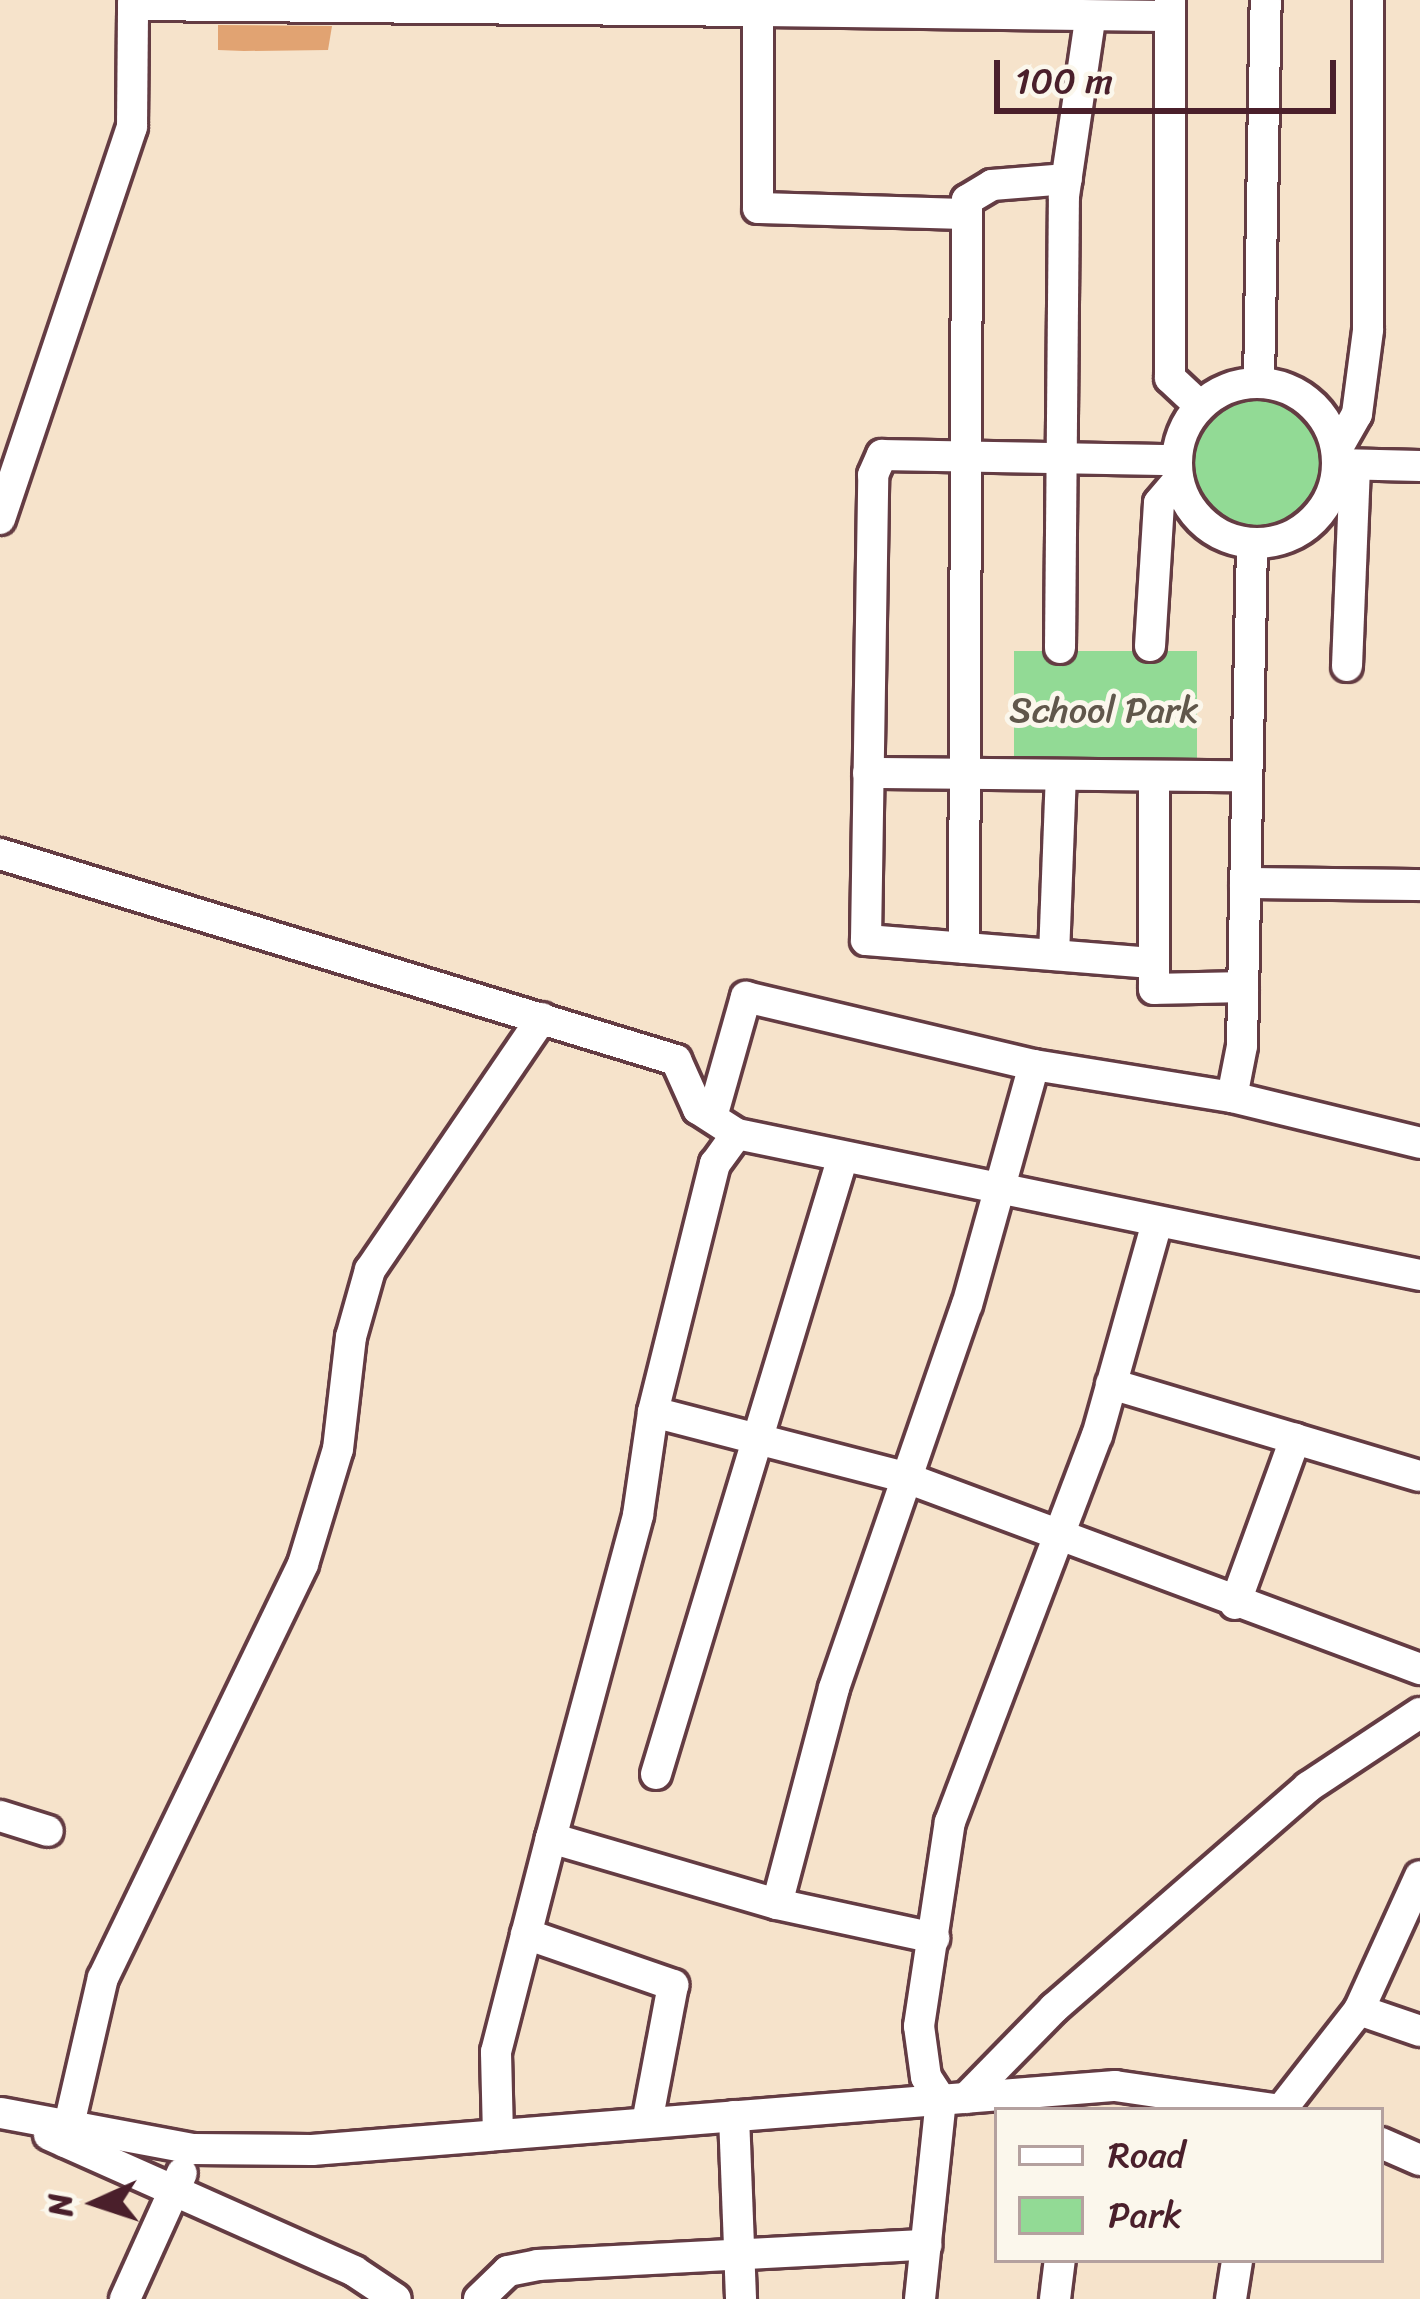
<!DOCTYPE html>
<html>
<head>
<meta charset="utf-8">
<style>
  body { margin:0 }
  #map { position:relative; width:1420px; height:2299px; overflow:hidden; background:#f6e3cb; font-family:Sriracha,sans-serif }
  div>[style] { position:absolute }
  .green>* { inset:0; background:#92da95; transform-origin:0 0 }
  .round { border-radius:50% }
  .building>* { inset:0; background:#e1a372 }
  .roads { filter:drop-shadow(3px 0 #643c43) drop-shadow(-3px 0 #643c43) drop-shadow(0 3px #643c43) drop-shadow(0 -3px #643c43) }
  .minor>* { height:30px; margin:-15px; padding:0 15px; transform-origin:15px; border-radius:15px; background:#fff }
  .minor>.ring { margin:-15px; padding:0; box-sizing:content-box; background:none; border:30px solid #fff; border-radius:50% }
  span { translate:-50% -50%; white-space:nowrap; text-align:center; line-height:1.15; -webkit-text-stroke:10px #fbf7ec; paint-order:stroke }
  .park-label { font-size:36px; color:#60574b }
  .legend { position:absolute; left:994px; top:2107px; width:390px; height:156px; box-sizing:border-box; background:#fbf7ec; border:3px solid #b4a19f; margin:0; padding:15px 21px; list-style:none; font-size:36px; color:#4a1f2b }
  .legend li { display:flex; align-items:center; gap:24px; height:60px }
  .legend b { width:60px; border:3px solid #b4a19f }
  .north { position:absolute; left:36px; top:2143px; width:120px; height:120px; -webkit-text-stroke:9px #fbf7ec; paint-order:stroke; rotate:267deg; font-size:33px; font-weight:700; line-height:48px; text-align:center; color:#4a1f2b }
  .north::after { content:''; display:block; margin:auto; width:42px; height:54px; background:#4a1f2b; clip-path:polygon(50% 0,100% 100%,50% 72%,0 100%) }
  .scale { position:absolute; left:994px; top:60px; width:342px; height:54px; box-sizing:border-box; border:6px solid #4a1f2b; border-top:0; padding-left:15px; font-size:36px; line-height:42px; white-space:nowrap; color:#4a1f2b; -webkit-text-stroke:9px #fbf7ec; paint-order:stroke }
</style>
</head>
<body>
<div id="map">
  <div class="green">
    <div class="round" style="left:1187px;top:394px;width:138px;height:138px"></div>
    <div style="left:1014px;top:651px;width:183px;height:116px"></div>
  </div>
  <div class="building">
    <div style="clip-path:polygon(218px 25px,332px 26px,328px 50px,244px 51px,218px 50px)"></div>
  </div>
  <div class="roads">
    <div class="minor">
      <div style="left:1170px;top:0;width:378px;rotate:90deg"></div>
      <div style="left:1170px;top:378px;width:41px;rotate:43deg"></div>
      <div style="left:133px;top:5px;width:625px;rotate:0.55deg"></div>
      <div style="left:758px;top:11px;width:197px;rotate:90deg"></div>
      <div style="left:758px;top:208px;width:208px;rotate:1.7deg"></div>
      <div style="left:758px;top:11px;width:411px;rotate:0.7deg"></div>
      <div style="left:1259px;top:383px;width:383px;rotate:-89deg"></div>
      <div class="ring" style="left:1177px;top:383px;width:130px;height:130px"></div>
      <div style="left:1337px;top:449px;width:40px;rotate:-60.3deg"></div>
      <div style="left:1357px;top:414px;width:85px;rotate:-82.5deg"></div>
      <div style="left:1368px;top:330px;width:330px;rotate:-90deg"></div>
      <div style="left:1338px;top:464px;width:82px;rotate:1.4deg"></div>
      <div style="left:0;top:519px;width:414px;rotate:-71.4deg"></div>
      <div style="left:132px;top:127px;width:127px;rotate:-89.5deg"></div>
      <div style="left:1150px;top:646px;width:143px;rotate:-86.4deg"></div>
      <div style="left:1159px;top:503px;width:30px;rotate:-50deg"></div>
      <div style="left:1060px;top:648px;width:452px;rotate:-89.5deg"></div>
      <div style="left:1064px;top:196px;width:179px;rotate:-81.6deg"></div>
      <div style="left:1347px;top:666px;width:201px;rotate:-87.7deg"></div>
      <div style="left:868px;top:773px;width:379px;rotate:0.5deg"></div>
      <div style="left:1154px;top:776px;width:213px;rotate:90deg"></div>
      <div style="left:1154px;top:989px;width:89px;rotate:-1.3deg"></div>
      <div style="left:0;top:854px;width:707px;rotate:16.95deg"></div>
      <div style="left:676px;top:1060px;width:54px;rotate:65.8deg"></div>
      <div style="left:698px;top:1109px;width:46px;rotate:32.7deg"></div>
      <div style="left:737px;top:1134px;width:697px;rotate:11.66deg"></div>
      <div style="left:1245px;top:883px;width:175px;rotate:0.7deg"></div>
      <div style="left:964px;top:948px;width:748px;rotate:-89.77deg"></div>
      <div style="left:967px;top:200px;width:29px;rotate:-31deg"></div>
      <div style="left:992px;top:185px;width:75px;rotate:-4.6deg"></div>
      <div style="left:1054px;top:955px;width:180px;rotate:-87.8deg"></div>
      <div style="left:1152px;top:963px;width:287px;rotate:-175.4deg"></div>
      <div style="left:866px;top:940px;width:465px;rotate:-89.1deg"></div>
      <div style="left:873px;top:475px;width:22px;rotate:-66deg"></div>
      <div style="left:882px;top:455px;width:294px;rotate:1deg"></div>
      <div style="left:1232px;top:1097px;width:194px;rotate:13.7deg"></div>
      <div style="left:712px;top:1117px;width:125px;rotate:-74.2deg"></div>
      <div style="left:746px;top:997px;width:296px;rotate:13.3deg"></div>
      <div style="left:1034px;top:1065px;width:201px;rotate:9.2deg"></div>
      <div style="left:1232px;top:1097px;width:52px;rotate:-78.9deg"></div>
      <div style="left:1242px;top:1046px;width:503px;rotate:-88.86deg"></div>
      <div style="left:1111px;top:1384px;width:322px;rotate:16.6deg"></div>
      <div style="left:653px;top:1412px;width:259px;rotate:14.5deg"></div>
      <div style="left:904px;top:1477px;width:551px;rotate:20.41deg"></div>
      <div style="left:1235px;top:1604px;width:176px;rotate:-70deg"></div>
      <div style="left:656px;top:1774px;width:642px;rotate:-73.15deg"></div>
      <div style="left:0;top:1816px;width:50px;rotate:17.4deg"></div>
      <div style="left:551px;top:1838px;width:335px;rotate:-74.9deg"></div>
      <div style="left:638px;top:1515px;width:104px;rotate:-81.7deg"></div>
      <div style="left:653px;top:1412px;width:256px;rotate:-76deg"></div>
      <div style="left:715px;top:1164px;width:37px;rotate:-54deg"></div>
      <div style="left:777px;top:1904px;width:223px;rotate:-75.2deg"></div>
      <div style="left:834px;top:1688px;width:405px;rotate:-70.9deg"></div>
      <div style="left:967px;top:1305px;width:249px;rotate:-74.4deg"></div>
      <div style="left:526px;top:1934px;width:156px;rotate:19.1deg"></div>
      <div style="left:673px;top:1985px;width:140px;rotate:100.7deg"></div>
      <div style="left:1359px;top:2010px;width:65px;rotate:19deg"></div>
      <div style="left:966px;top:2098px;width:126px;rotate:-45.6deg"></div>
      <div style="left:1054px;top:2008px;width:337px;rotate:-41deg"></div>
      <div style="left:1308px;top:1787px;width:134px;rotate:-33.5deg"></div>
      <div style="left:1281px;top:2110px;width:127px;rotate:-52deg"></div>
      <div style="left:1359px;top:2010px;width:147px;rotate:-65.5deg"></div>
      <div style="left:1px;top:2113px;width:195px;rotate:10.6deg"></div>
      <div style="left:193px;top:2149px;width:119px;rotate:0.5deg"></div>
      <div style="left:312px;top:2150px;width:806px;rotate:-4.56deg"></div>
      <div style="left:1115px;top:2086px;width:166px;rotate:8.3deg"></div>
      <div style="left:734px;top:2116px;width:183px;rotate:87.8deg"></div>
      <div style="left:49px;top:2135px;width:334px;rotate:24deg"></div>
      <div style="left:354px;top:2271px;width:50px;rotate:33.7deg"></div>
      <div style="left:498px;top:2135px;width:83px;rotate:-91.4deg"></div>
      <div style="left:496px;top:2052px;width:221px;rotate:-75.6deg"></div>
      <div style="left:551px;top:1838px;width:235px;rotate:16.3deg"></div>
      <div style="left:777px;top:1904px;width:161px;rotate:12.2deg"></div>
      <div style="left:65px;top:2142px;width:168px;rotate:-77deg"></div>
      <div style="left:103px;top:1978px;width:460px;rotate:-64.2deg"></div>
      <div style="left:303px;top:1564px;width:120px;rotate:-73.1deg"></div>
      <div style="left:338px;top:1449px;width:113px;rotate:-83.4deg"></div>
      <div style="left:351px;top:1337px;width:70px;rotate:-74.2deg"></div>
      <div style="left:370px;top:1270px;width:305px;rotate:-55.7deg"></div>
      <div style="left:1381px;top:2143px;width:43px;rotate:23.6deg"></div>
      <div style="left:125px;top:2299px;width:138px;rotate:-65.7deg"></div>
      <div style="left:479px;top:2299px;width:40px;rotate:-44deg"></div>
      <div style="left:508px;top:2271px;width:31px;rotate:-11deg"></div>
      <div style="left:538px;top:2265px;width:389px;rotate:-3deg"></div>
      <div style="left:920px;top:2299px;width:200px;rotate:-84deg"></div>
      <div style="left:941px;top:2100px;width:27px;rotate:-123deg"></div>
      <div style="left:926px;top:2077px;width:51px;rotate:-97.8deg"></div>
      <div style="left:919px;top:2026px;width:206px;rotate:-81.4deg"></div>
      <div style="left:950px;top:1822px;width:413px;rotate:-69.2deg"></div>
      <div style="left:1097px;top:1436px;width:222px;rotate:-74.3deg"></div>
      <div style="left:1055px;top:2299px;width:39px;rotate:-83deg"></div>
      <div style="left:1231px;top:2299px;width:39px;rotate:-81deg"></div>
    </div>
  </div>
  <div class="park-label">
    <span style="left:1104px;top:711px">School Park</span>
  </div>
  <ul class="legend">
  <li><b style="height:15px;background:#fff"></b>Road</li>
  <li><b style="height:33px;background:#92da95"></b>Park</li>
  </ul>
  <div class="north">N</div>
  <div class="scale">100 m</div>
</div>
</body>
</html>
